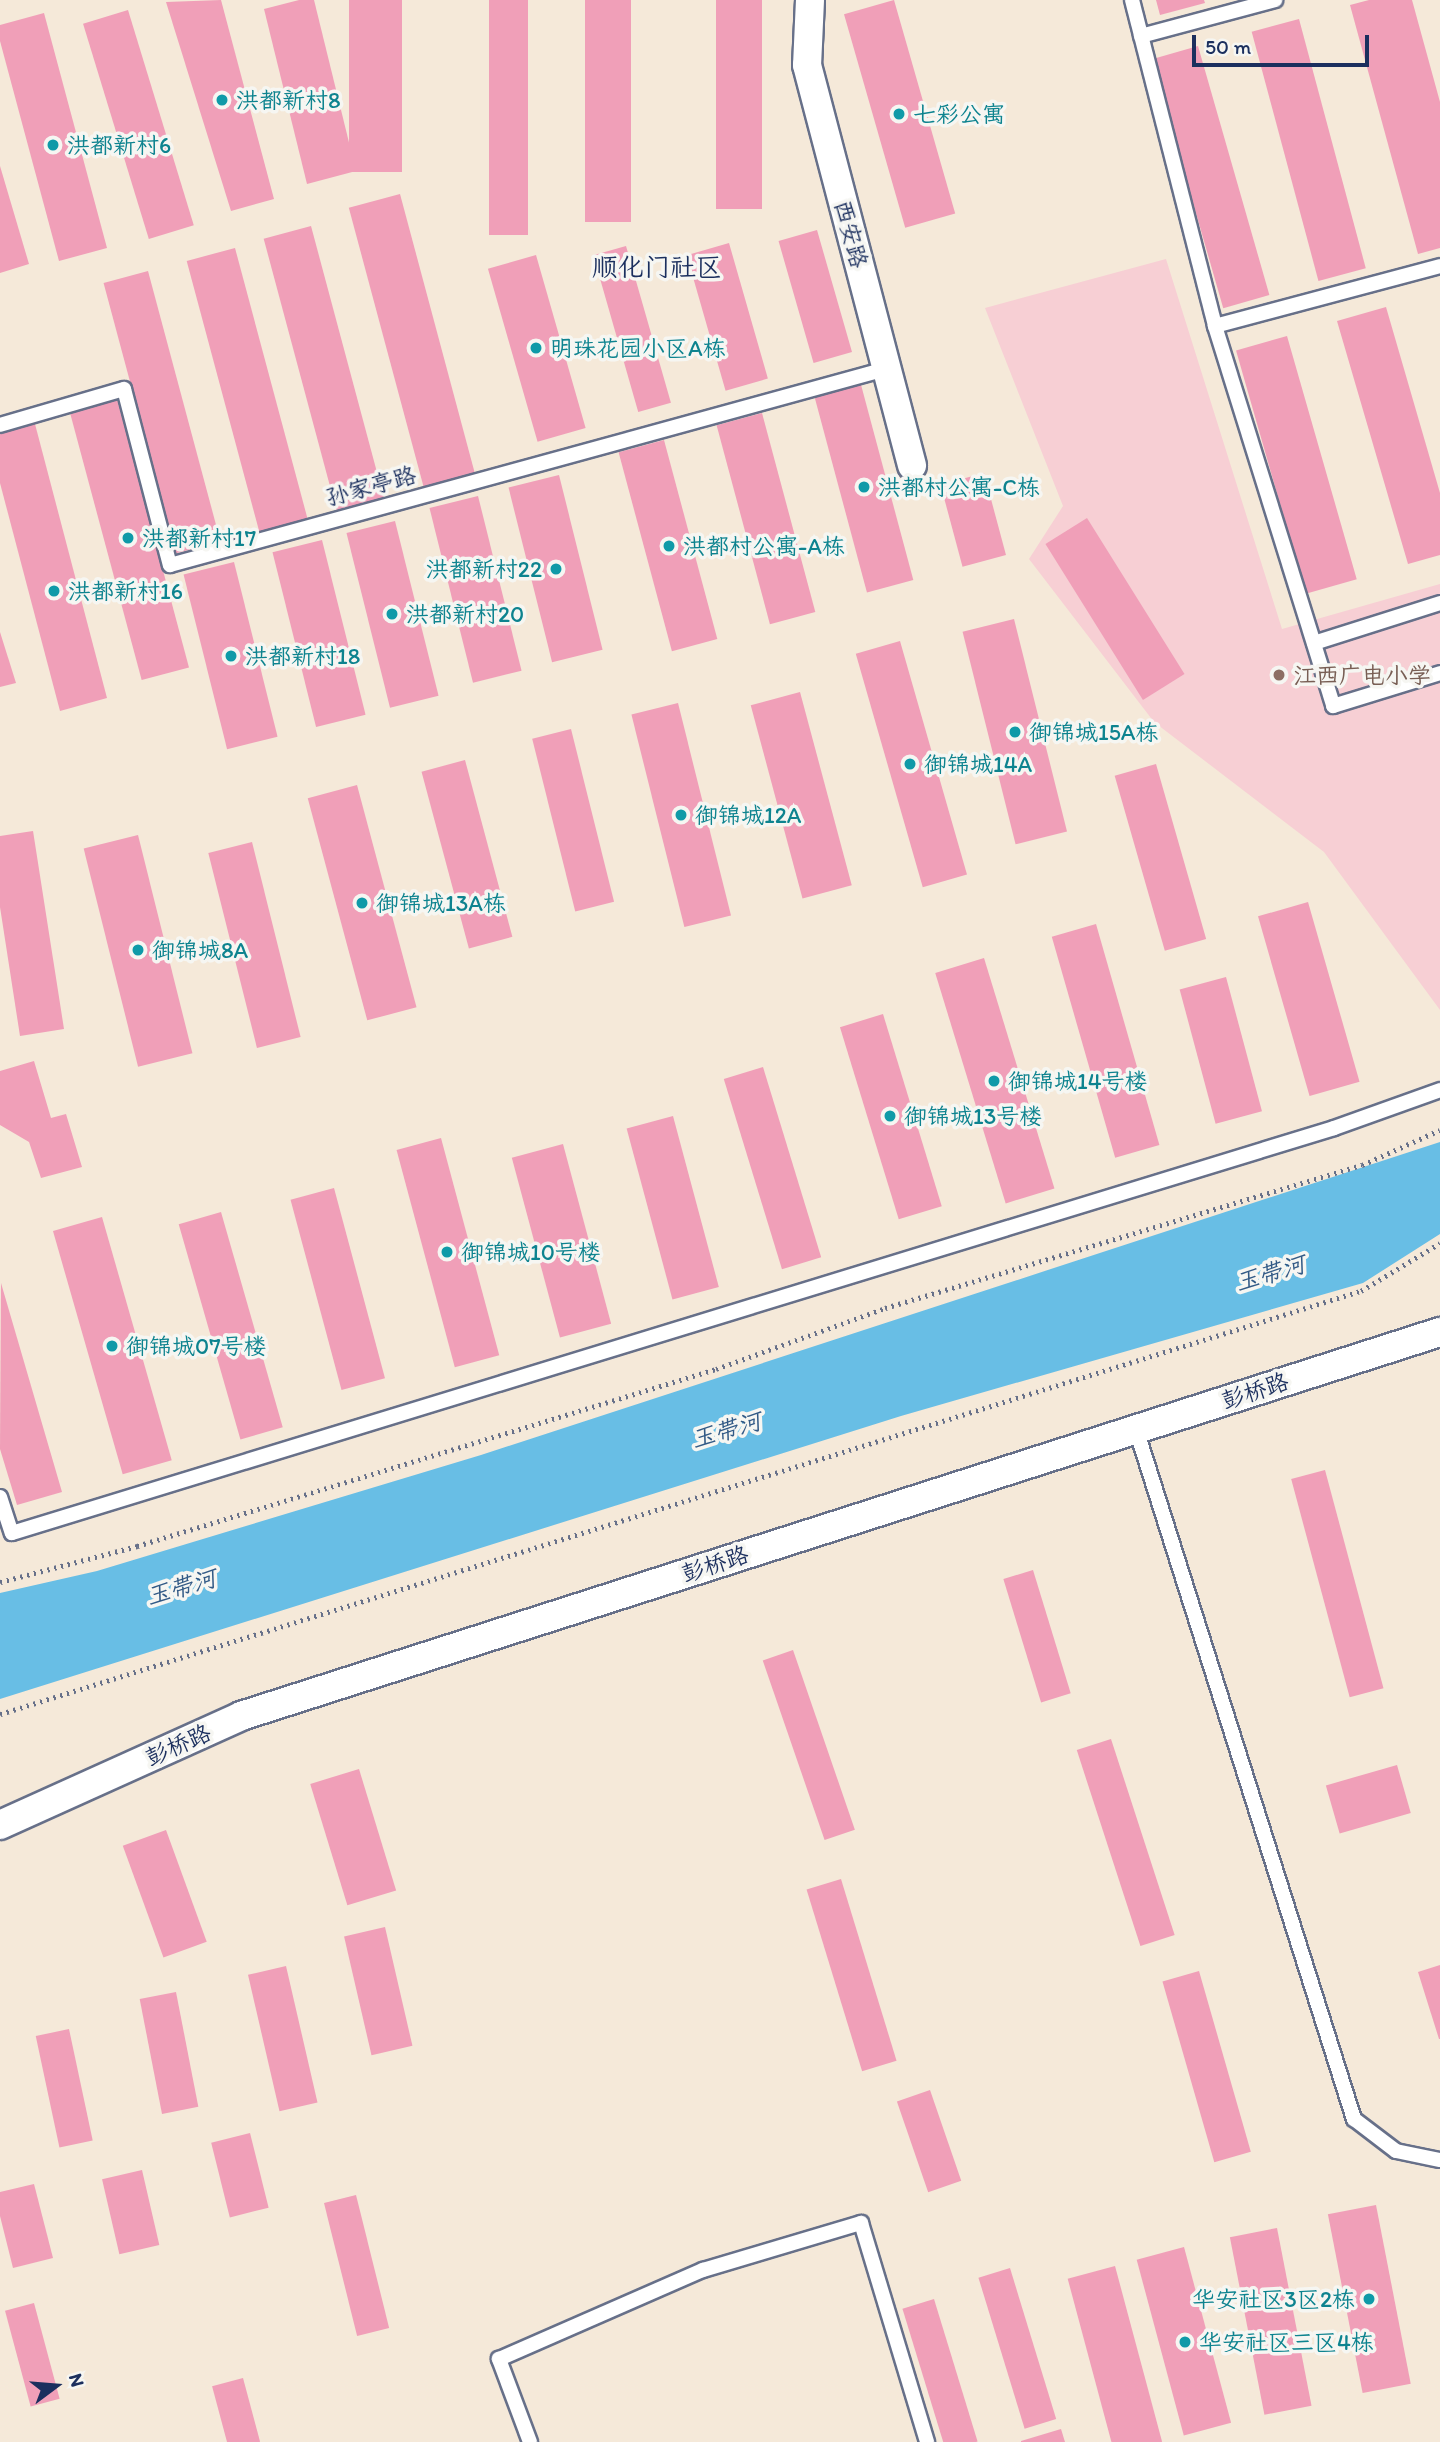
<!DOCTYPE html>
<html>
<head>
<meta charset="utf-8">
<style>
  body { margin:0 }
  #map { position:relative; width:1440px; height:2442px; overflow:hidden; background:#f5e9d9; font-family:Itim,"LXGW WenKai TC",sans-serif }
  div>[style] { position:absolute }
  .built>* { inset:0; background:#f7cfd4 }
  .water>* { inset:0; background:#68bee5 }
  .building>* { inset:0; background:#f09fb8; transform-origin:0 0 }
  .path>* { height:4.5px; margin-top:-2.25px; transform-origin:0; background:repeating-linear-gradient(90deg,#677089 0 2px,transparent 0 7px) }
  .roads { filter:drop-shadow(2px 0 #677089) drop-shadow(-2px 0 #677089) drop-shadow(0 2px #677089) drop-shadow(0 -2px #677089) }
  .service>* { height:14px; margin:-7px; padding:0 7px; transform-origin:7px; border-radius:7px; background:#fff }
  .minor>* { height:28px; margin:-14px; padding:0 14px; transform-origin:14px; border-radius:14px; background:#fff }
  .dots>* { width:19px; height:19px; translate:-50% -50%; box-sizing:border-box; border:4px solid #f6f6f2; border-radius:50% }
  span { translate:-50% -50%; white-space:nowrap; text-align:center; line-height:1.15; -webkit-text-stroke:7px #f6f6f2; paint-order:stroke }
  .culture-label { font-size:23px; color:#0d838f }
  .left { translate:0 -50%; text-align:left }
  .right { translate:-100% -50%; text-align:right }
  .street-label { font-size:23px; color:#1b2f5e }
  .education-label { font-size:23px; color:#785e54 }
  .water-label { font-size:24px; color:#325a86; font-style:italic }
  .quarter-label { font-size:26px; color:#1b2f5e }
  .north { position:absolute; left:21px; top:2351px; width:70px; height:70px; -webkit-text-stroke:5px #f6f6f2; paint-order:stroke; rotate:74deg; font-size:19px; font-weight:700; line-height:28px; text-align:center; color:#1b2f5e }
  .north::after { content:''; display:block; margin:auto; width:24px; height:32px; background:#1b2f5e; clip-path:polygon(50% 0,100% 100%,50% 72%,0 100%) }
  .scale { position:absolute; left:1192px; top:35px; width:177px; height:32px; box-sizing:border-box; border:4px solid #1b2f5e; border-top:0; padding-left:9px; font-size:21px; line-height:24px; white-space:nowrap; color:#1b2f5e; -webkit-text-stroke:5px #f6f6f2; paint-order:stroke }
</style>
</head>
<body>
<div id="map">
  <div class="built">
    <div style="clip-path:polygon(1166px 259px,1282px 629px,1440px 584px,1440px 1010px,1324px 852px,1154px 722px,1029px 559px,1063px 506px,985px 308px)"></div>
  </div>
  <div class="water">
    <div style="clip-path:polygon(1440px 1142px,1440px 1234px,1363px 1283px,901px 1416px,0 1699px,0 1593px,97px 1571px,481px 1455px)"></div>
  </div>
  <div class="building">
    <div style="clip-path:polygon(221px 0,274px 199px,231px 211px,166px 2px)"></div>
    <div style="clip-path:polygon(299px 0,314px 0,356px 171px,307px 184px,264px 9px)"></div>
    <div style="left:349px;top:0;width:53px;height:172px"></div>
    <div style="left:489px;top:0;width:39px;height:235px"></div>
    <div style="left:585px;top:0;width:46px;height:222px"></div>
    <div style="left:716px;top:0;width:46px;height:209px"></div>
    <div style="left:894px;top:0;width:222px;height:52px;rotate:74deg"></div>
    <div style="clip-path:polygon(1156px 0,1204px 0,1205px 3px,1160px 15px)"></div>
    <div style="clip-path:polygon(1369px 0,1412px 0,1440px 102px,1440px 248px,1418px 254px,1350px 5px)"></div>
    <div style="left:128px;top:10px;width:225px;height:47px;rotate:73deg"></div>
    <div style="clip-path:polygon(44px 13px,107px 248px,59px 261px,0 41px,0 25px)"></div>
    <div style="left:1299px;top:19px;width:258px;height:49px;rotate:75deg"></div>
    <div style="left:1198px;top:46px;width:259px;height:48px;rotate:74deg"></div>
    <div style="clip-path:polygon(0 166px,29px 264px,0 273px)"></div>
    <div style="left:400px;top:194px;width:293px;height:53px;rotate:75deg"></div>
    <div style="left:311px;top:226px;width:289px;height:49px;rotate:75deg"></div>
    <div style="left:817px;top:230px;width:127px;height:40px;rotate:74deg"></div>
    <div style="left:729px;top:243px;width:141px;height:44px;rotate:74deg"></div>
    <div style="left:626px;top:246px;width:163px;height:34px;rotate:74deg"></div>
    <div style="left:235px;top:248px;width:282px;height:50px;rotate:75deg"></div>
    <div style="left:536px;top:255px;width:180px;height:50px;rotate:74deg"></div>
    <div style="left:148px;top:271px;width:280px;height:46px;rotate:75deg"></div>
    <div style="clip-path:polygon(1386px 307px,1440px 493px,1440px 555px,1408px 564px,1337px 321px)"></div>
    <div style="left:1287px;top:336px;width:253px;height:53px;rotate:74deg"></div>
    <div style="left:860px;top:381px;width:206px;height:48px;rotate:75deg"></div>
    <div style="left:116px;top:395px;width:282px;height:49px;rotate:75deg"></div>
    <div style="left:762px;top:413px;width:206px;height:47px;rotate:75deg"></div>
    <div style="clip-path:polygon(35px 424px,107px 698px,60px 711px,0 483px,0 433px)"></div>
    <div style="left:664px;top:440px;width:206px;height:47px;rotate:75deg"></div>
    <div style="left:984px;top:473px;width:85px;height:45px;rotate:75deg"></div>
    <div style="left:559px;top:475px;width:180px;height:52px;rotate:76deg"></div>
    <div style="left:478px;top:496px;width:180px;height:50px;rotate:76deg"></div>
    <div style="left:1087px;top:518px;width:184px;height:49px;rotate:58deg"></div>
    <div style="left:395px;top:521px;width:180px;height:50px;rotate:76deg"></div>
    <div style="left:322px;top:540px;width:180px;height:51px;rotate:76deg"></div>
    <div style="left:234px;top:562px;width:180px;height:52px;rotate:76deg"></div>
    <div style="left:1014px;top:619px;width:219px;height:53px;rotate:76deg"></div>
    <div style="clip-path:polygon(0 632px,16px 683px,0 687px)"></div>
    <div style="left:900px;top:641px;width:243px;height:46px;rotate:74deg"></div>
    <div style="left:800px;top:692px;width:200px;height:51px;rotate:75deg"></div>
    <div style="left:678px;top:703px;width:219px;height:48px;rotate:76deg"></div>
    <div style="left:571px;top:729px;width:178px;height:40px;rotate:76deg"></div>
    <div style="left:465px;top:760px;width:183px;height:45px;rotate:75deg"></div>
    <div style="left:1156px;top:764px;width:182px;height:43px;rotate:74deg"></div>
    <div style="left:357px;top:785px;width:230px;height:51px;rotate:75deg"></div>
    <div style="clip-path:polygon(33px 831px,64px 1029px,20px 1036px,0 907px,0 836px)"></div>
    <div style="left:138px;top:835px;width:225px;height:56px;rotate:76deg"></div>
    <div style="left:252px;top:842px;width:201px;height:45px;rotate:76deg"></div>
    <div style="left:1308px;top:902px;width:187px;height:52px;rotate:74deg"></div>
    <div style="left:1096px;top:924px;width:230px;height:46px;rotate:74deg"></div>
    <div style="left:984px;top:958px;width:241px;height:51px;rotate:73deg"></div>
    <div style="left:1226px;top:977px;width:139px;height:48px;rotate:75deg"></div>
    <div style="left:883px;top:1014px;width:201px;height:45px;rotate:73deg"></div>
    <div style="clip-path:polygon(34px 1061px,51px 1118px,66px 1114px,82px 1167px,41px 1178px,29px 1142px,0 1125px,0 1071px)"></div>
    <div style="left:763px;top:1067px;width:199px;height:41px;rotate:73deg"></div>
    <div style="left:673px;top:1116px;width:177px;height:48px;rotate:75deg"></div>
    <div style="left:441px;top:1138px;width:225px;height:46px;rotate:75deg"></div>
    <div style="left:563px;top:1144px;width:186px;height:53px;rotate:75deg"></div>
    <div style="left:334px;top:1188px;width:197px;height:45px;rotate:75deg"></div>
    <div style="left:221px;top:1212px;width:224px;height:44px;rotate:74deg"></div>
    <div style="left:102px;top:1217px;width:253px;height:51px;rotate:74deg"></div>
    <div style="clip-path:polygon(1px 1283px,62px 1492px,17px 1505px,0 1449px)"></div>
    <div style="left:1325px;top:1470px;width:226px;height:35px;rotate:75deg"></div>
    <div style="left:1033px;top:1570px;width:129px;height:31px;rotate:73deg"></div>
    <div style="left:793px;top:1650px;width:190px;height:32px;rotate:71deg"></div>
    <div style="left:1111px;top:1739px;width:206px;height:36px;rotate:72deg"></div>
    <div style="left:1397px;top:1765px;width:50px;height:74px;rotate:74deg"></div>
    <div style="left:359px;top:1769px;width:127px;height:51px;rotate:73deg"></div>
    <div style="left:166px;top:1830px;width:119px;height:46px;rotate:70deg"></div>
    <div style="left:841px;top:1879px;width:190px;height:36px;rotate:73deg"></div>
    <div style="left:385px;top:1927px;width:122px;height:42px;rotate:77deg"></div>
    <div style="clip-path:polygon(1440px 1965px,1440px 2039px,1439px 2039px,1418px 1972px)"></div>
    <div style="left:286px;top:1966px;width:140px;height:39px;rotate:77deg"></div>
    <div style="left:1199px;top:1971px;width:188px;height:38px;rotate:74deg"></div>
    <div style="left:176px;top:1992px;width:117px;height:37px;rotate:79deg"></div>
    <div style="left:69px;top:2029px;width:114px;height:34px;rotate:78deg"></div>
    <div style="left:930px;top:2090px;width:96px;height:35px;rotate:71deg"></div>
    <div style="left:250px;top:2133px;width:77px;height:40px;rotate:76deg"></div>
    <div style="left:142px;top:2170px;width:77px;height:41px;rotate:77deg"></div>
    <div style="clip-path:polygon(34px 2184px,53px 2258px,13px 2268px,0 2216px,0 2192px)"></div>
    <div style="left:356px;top:2195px;width:137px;height:33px;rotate:76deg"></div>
    <div style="left:1376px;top:2205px;width:182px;height:49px;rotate:79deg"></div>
    <div style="left:1277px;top:2228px;width:181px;height:48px;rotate:79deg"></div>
    <div style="left:1184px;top:2247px;width:182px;height:49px;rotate:75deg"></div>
    <div style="left:1115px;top:2266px;width:182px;height:49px;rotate:75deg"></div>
    <div style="left:1010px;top:2268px;width:158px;height:33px;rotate:73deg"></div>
    <div style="left:934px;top:2299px;width:149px;height:33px;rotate:73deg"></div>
    <div style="left:34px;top:2303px;width:99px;height:30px;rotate:75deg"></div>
    <div style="left:243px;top:2378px;width:66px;height:32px;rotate:75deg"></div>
    <div style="clip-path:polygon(1061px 2429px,1065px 2442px,1021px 2442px,1021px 2441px)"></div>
  </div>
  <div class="path">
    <div style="left:0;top:1582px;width:142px;rotate:-14.7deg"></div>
    <div style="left:137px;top:1546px;width:605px;rotate:-17deg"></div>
    <div style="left:716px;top:1369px;width:180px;rotate:-19.8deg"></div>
    <div style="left:885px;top:1308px;width:498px;rotate:-16.7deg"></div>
    <div style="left:1362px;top:1165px;width:85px;rotate:-24.2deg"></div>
    <div style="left:0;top:1714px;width:1425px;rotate:-17.27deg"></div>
    <div style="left:1361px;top:1291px;width:92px;rotate:-31.3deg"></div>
  </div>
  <div class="roads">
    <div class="service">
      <div style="left:1132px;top:0;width:336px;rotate:75.7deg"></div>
      <div style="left:1215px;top:326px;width:233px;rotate:-14.9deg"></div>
      <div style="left:1141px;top:36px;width:139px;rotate:-15deg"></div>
      <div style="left:1215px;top:326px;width:398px;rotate:72.7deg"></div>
      <div style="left:1333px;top:706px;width:112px;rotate:-17.1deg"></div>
      <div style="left:0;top:425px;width:129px;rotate:-16.2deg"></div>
      <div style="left:124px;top:389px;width:182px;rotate:75.4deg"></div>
      <div style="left:170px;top:565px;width:742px;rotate:-15.31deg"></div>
      <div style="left:1314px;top:643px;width:132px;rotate:-17.6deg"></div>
      <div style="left:1136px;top:1429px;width:724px;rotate:72.47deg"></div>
      <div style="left:1354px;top:2119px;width:53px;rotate:37.3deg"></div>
      <div style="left:1396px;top:2151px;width:45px;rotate:11.6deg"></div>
      <div style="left:0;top:1497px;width:38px;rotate:72deg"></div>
      <div style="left:12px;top:1533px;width:1383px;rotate:-17.03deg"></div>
      <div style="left:1334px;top:1128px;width:113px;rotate:-19.7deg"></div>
      <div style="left:530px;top:2442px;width:89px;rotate:-110.5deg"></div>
      <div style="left:499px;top:2359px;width:223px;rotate:-23.6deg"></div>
      <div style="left:703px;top:2270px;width:165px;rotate:-16.6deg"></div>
      <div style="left:861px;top:2223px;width:229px;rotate:73.2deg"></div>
    </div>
    <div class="minor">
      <div style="left:810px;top:0;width:65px;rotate:92.6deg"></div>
      <div style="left:807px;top:65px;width:414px;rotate:75.3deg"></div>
      <div style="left:0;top:1825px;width:265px;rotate:-24.3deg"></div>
      <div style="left:241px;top:1716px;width:1259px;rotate:-17.76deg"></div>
    </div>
  </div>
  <div class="dots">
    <div style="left:222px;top:100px;background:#0f9aa8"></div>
    <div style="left:899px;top:114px;background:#0f9aa8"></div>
    <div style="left:53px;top:145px;background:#0f9aa8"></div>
    <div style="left:536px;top:348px;background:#0f9aa8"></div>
    <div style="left:864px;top:487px;background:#0f9aa8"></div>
    <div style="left:128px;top:538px;background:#0f9aa8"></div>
    <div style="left:669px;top:546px;background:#0f9aa8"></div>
    <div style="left:556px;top:569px;background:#0f9aa8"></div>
    <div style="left:54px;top:591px;background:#0f9aa8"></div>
    <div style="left:392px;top:614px;background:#0f9aa8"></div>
    <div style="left:231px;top:656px;background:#0f9aa8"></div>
    <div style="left:1279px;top:675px;background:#8d6e63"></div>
    <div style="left:1015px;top:732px;background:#0f9aa8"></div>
    <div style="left:910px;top:764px;background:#0f9aa8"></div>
    <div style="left:681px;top:815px;background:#0f9aa8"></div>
    <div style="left:362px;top:903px;background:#0f9aa8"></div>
    <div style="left:138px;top:950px;background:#0f9aa8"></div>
    <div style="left:994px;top:1081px;background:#0f9aa8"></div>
    <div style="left:890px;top:1116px;background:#0f9aa8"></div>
    <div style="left:447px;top:1252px;background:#0f9aa8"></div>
    <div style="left:112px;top:1346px;background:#0f9aa8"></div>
    <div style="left:1369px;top:2299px;background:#0f9aa8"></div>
    <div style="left:1185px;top:2342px;background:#0f9aa8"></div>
  </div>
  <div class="culture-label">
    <span class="left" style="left:236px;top:100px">洪都新村8</span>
    <span class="left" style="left:913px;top:114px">七彩公寓</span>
    <span class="left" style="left:67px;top:145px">洪都新村6</span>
    <span class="left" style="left:550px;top:348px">明珠花园小区A栋</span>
    <span class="left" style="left:878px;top:487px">洪都村公寓-C栋</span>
    <span class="left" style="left:142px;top:538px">洪都新村17</span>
    <span class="left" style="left:683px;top:546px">洪都村公寓-A栋</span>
    <span class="right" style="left:542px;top:569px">洪都新村22</span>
    <span class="left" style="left:68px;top:591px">洪都新村16</span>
    <span class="left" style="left:406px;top:614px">洪都新村20</span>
    <span class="left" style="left:245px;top:656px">洪都新村18</span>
    <span class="left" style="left:1029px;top:732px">御锦城15A栋</span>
    <span class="left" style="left:924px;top:764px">御锦城14A</span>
    <span class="left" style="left:695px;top:815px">御锦城12A</span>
    <span class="left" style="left:376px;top:903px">御锦城13A栋</span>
    <span class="left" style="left:152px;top:950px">御锦城8A</span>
    <span class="left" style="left:1008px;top:1081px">御锦城14号楼</span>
    <span class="left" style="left:904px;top:1116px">御锦城13号楼</span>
    <span class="left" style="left:461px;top:1252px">御锦城10号楼</span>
    <span class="left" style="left:126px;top:1346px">御锦城07号楼</span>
    <span class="right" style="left:1355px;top:2299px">华安社区3区2栋</span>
    <span class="left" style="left:1199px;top:2342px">华安社区三区4栋</span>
  </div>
  <div class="street-label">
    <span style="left:851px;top:234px;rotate:75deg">西安路</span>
    <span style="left:371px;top:486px;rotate:-15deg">孙家亭路</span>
    <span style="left:1255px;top:1391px;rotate:-18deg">彭桥路</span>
    <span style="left:715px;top:1564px;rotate:-18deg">彭桥路</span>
    <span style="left:178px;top:1745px;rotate:-24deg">彭桥路</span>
  </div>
  <div class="education-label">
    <span class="left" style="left:1293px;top:675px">江西广电小学</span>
  </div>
  <div class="water-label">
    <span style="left:1270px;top:1273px;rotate:-16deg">玉带河</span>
    <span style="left:726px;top:1430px;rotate:-16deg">玉带河</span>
    <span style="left:181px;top:1587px;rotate:-16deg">玉带河</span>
  </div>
  <div class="quarter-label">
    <span style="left:657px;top:268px">顺化门社区</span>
  </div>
  <div class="north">N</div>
  <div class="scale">50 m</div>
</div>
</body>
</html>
